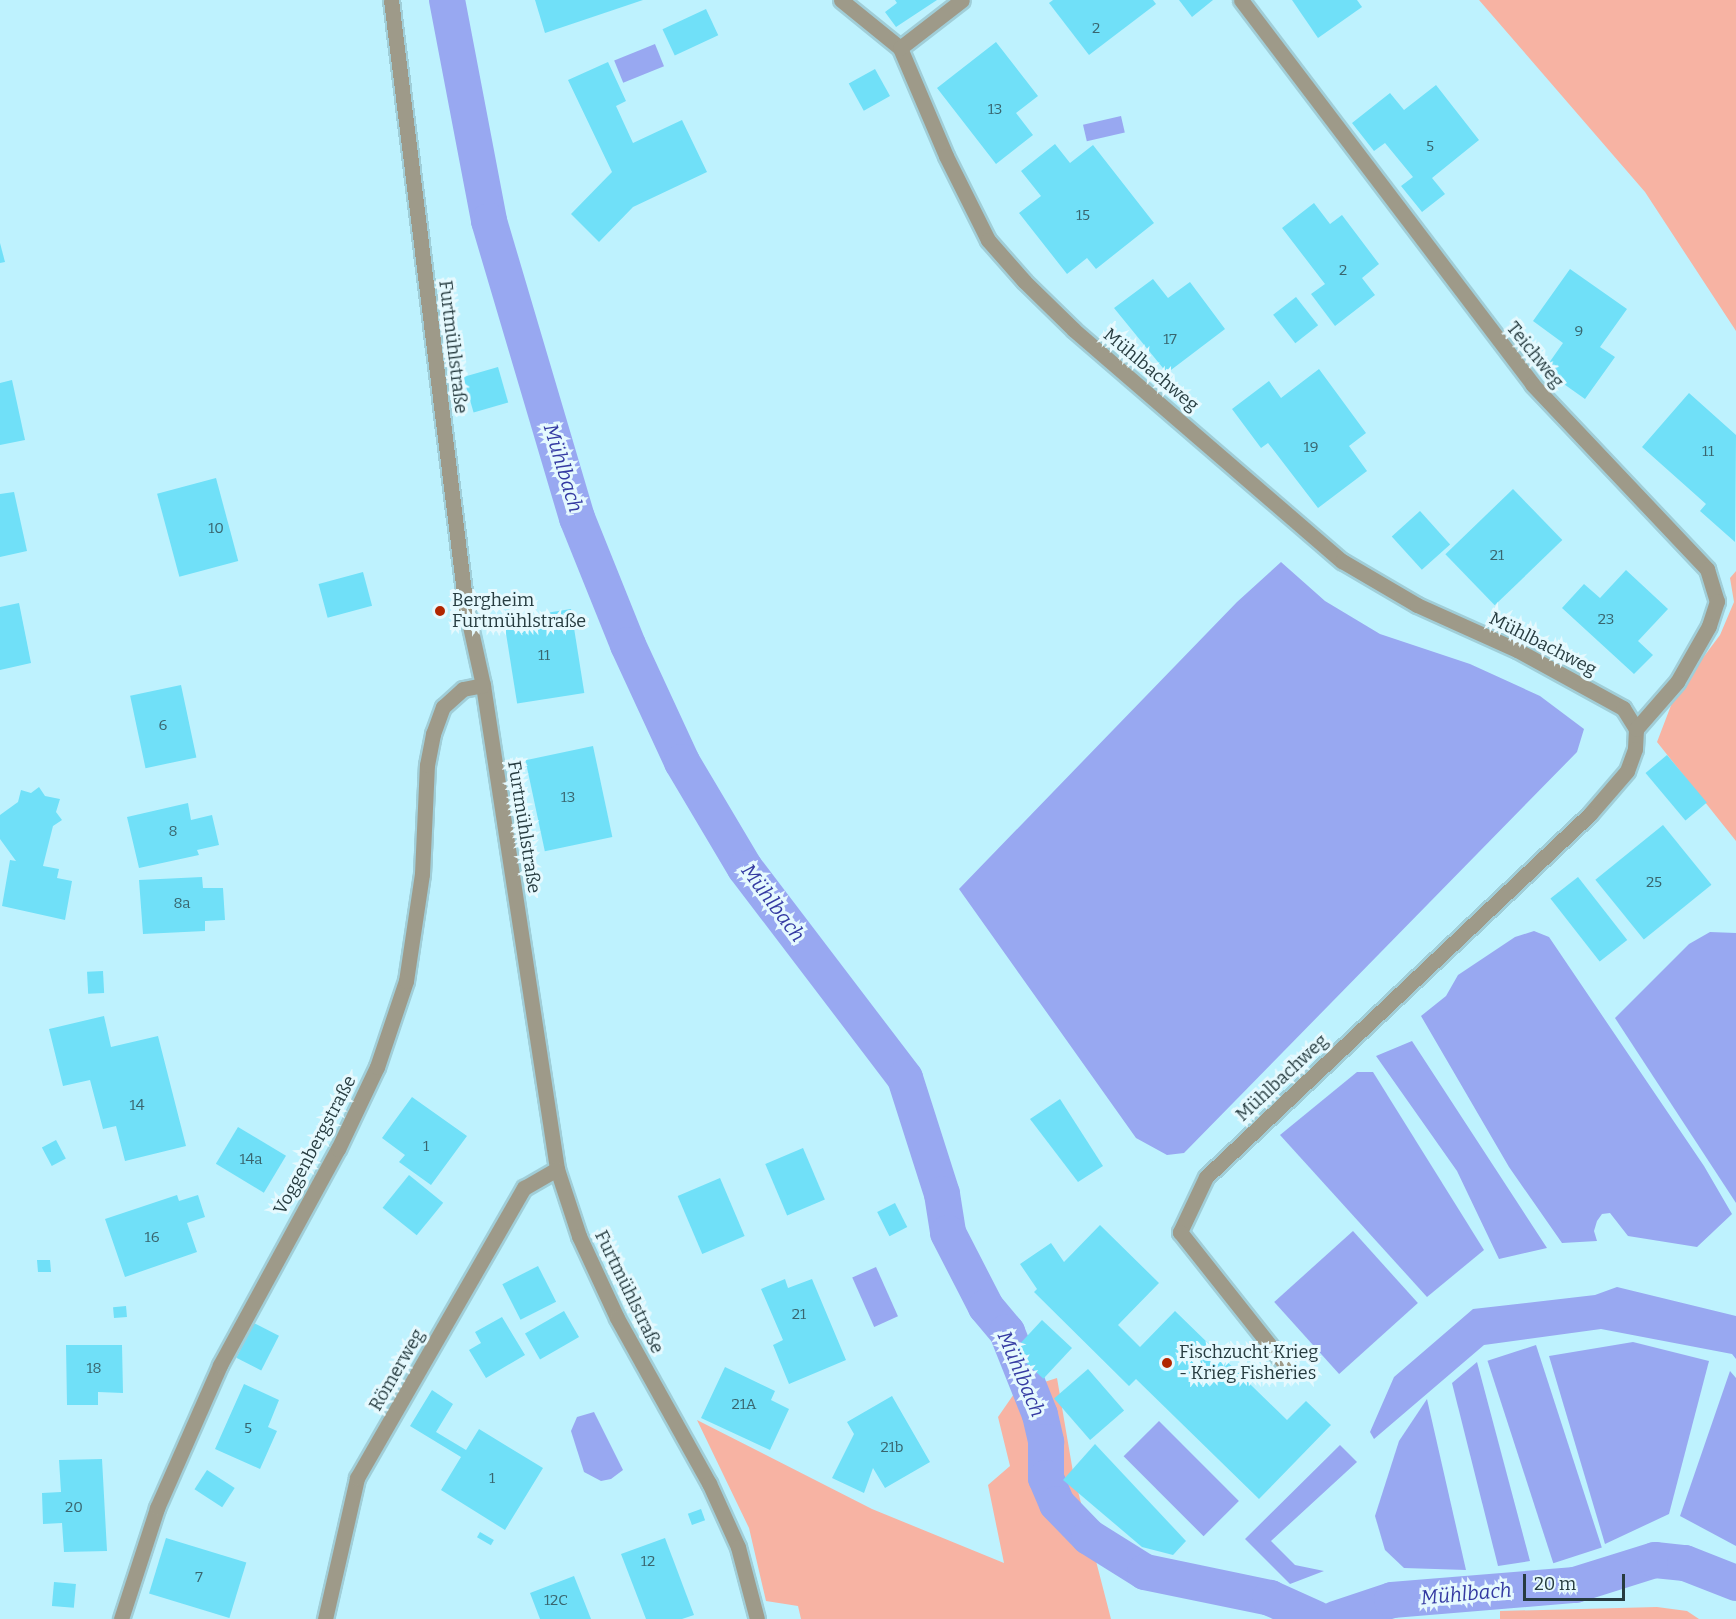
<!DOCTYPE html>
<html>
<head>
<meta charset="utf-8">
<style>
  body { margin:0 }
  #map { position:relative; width:1736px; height:1619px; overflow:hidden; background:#bef2fe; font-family:Bitter,serif }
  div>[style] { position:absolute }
  .green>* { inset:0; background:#f7b3a3 }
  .water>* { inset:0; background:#98a8f1; transform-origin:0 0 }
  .canal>* { height:36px; margin:-18px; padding:0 18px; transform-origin:18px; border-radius:18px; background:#98a8f1 }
  .building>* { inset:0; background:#70e0f8; transform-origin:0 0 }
  .roads { filter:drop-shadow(2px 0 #a0ced8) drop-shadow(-2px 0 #a0ced8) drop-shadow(0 2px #a0ced8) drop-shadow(0 -2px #a0ced8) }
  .minor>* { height:15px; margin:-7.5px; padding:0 7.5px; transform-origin:7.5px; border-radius:7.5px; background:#9e9a89 }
  .dots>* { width:16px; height:16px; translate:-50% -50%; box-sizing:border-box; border:3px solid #e5f9fe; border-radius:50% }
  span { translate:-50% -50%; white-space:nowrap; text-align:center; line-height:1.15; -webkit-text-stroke:6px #e5f9fe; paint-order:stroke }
  .number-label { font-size:15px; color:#39656e }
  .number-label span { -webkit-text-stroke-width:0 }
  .street-label { font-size:18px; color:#273c40 }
  .poi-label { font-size:18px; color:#273c40 }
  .left { translate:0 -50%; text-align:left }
  .water-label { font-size:20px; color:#343aa2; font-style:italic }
  .scale { position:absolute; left:1523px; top:1574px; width:102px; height:27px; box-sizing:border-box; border:3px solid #273c40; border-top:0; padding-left:8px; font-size:18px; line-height:21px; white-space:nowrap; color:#273c40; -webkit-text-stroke:4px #e5f9fe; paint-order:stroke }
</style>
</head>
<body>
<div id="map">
  <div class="green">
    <div style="clip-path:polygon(1479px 0,1736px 0,1736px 331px,1645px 192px)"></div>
    <div style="clip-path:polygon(1736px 571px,1736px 841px,1657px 742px,1675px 695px,1720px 635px,1734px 602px,1730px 578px)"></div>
    <div style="clip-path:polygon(1057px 1378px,1073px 1472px,1111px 1619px,801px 1619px,798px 1606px,766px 1601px,749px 1528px,697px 1420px,872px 1509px,1004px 1563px,988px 1485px,1010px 1466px,998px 1417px,1016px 1391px)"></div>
    <div style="clip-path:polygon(1657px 1607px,1687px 1611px,1699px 1619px,1500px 1619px,1500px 1611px)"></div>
  </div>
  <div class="water">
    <div style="left:655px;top:44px;width:24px;height:44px;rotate:68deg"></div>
    <div style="left:1121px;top:116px;width:17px;height:39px;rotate:77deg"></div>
    <div style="clip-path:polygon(1281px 562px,1325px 601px,1380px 634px,1470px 664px,1540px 696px,1584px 729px,1577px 752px,1184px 1153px,1167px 1155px,1136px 1138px,959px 889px,1237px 602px)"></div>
    <div style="clip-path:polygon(1534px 931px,1549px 937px,1704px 1166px,1732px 1214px,1697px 1247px,1628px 1236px,1610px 1213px,1602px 1214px,1597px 1221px,1594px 1231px,1597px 1241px,1562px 1243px,1509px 1167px,1421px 1016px,1446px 996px,1458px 975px,1515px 937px)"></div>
    <div style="clip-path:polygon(1710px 932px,1736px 933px,1736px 1203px,1615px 1018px,1689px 944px)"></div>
    <div style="clip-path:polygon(1412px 1041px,1547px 1248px,1499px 1259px,1457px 1171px,1376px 1056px)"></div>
    <div style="clip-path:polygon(1357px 1072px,1373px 1072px,1484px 1250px,1427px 1297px,1280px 1135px)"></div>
    <div style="left:1353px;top:1231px;width:97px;height:106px;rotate:48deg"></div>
    <div style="left:876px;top:1267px;width:54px;height:26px;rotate:66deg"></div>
    <div style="clip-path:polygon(1617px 1287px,1736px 1316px,1736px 1359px,1732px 1354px,1601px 1329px,1484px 1345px,1374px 1439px,1370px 1432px,1394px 1377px,1473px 1309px,1595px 1295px)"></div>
    <div style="clip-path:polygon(1633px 1342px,1709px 1361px,1669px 1514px,1605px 1544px,1549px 1356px)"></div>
    <div style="left:1536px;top:1345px;width:213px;height:51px;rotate:72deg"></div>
    <div style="clip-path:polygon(1477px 1362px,1530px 1561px,1498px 1566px,1452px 1383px)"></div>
    <div style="clip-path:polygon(1730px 1371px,1736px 1378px,1736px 1546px,1680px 1516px)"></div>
    <div style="clip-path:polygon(1427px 1399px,1466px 1570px,1404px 1568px,1385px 1550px,1375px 1516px,1399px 1441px)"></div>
    <div style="clip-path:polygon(594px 1412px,623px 1470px,611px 1479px,601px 1481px,584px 1472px,571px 1431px,577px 1417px)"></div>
    <div style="left:1159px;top:1421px;width:113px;height:50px;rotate:45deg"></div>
    <div style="clip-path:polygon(1340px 1445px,1357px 1462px,1271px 1541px,1295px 1565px,1324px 1571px,1290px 1584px,1245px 1539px)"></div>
  </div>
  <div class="canal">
    <div style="left:447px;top:0;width:225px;rotate:79.2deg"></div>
    <div style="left:489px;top:221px;width:310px;rotate:73.5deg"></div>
    <div style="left:577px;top:518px;width:137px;rotate:68.1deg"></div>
    <div style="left:628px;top:645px;width:129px;rotate:65.2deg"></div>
    <div style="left:682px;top:762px;width:123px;rotate:59.3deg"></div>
    <div style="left:745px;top:868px;width:264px;rotate:52.7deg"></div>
    <div style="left:905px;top:1078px;width:122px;rotate:72.3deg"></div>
    <div style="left:942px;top:1194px;width:39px;rotate:81deg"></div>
    <div style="left:948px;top:1233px;width:83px;rotate:62.8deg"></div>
    <div style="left:986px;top:1307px;width:33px;rotate:50deg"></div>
    <div style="left:1007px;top:1332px;width:89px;rotate:68.3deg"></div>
    <div style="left:1040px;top:1415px;width:28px;rotate:77deg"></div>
    <div style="left:1046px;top:1442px;width:36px;rotate:90deg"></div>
    <div style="left:1046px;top:1478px;width:28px;rotate:67deg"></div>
    <div style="left:1057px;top:1504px;width:46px;rotate:45.9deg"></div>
    <div style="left:1089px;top:1537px;width:66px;rotate:32deg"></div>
    <div style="left:1145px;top:1572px;width:128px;rotate:11.7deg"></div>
    <div style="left:1270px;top:1598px;width:51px;rotate:24.1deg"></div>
    <div style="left:1335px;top:1619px;width:60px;rotate:-18.4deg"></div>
    <div style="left:1392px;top:1600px;width:184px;rotate:-4.7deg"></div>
    <div style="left:1575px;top:1585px;width:84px;rotate:-17.4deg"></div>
    <div style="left:1655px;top:1560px;width:30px;rotate:6deg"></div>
    <div style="left:1685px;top:1563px;width:55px;rotate:21.4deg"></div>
  </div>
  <div class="building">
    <div style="clip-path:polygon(535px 0,643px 0,545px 33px)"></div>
    <div style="clip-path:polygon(895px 0,937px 0,896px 27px,885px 12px,897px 3px)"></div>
    <div style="clip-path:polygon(1053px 0,1153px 0,1156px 4px,1089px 55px,1049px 3px)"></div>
    <div style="clip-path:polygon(1179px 0,1213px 0,1192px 17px)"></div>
    <div style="clip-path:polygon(1292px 0,1357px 0,1362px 7px,1318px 38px)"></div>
    <div style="left:706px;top:9px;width:29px;height:48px;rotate:65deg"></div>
    <div style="clip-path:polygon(996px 42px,1038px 96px,1016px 113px,1033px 135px,996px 164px,937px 88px)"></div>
    <div style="clip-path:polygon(608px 62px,626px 101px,616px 106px,633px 143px,682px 120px,707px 172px,633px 207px,599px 242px,571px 214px,612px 172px,568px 80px)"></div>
    <div style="left:875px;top:69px;width:31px;height:30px;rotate:61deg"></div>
    <div style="clip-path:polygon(1436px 85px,1479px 140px,1432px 178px,1445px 194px,1422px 212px,1401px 186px,1413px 177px,1385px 143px,1374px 151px,1352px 123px,1390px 93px,1404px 110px)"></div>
    <div style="clip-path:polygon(1055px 144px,1070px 163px,1093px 145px,1154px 223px,1096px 269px,1087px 258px,1067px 274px,1019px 213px,1041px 196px,1021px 171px)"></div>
    <div style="clip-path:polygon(1314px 203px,1330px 224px,1342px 215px,1379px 264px,1362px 278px,1375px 295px,1335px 326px,1311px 294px,1325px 284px,1282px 228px)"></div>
    <div style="clip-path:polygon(0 243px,5px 262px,0 263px)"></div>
    <div style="clip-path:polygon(1570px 269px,1627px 309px,1600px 347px,1615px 357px,1585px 399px,1544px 370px,1563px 343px,1533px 321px)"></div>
    <div style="clip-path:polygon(1153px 279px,1168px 298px,1190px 282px,1225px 329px,1167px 373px,1114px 308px)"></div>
    <div style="left:1296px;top:297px;width:36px;height:29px;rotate:52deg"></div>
    <div style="left:498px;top:367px;width:37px;height:36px;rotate:74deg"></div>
    <div style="clip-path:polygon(1319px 369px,1366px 433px,1349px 446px,1367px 471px,1318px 508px,1268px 443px,1261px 448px,1232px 409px,1269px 381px,1281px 398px)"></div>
    <div style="clip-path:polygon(12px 380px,25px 440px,0 445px,0 383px)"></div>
    <div style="clip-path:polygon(1689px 393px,1736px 435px,1735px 542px,1700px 511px,1706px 504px,1642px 447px)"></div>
    <div style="left:216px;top:478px;width:86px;height:61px;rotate:75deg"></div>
    <div style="left:1513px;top:489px;width:71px;height:94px;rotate:46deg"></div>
    <div style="clip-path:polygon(14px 492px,27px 551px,0 557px,0 494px)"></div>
    <div style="left:1420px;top:511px;width:45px;height:38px;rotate:48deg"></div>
    <div style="clip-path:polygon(1626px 570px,1668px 609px,1638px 641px,1653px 655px,1634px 674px,1562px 608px,1584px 584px,1600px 598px)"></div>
    <div style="left:363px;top:572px;width:35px;height:46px;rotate:75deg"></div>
    <div style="clip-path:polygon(19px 603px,31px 663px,0 670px,0 607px)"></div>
    <div style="left:571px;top:609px;width:85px;height:68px;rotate:81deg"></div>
    <div style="left:181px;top:685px;width:74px;height:52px;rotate:78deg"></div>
    <div style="left:593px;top:746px;width:93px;height:69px;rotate:78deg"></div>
    <div style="left:1667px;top:755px;width:62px;height:28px;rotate:50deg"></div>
    <div style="clip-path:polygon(39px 787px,45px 796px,60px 799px,56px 812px,62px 820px,53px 826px,43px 866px,59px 869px,57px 878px,72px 881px,65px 920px,2px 906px,10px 860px,16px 861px,0 839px,0 815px,18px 802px,21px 790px,31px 793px)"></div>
    <div style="clip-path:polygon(188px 803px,191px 820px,212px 815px,219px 845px,197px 850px,199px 855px,139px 868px,127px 817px)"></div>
    <div style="left:1663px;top:825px;width:77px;height:87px;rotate:51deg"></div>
    <div style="clip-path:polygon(202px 877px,203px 888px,223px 888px,225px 920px,205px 921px,205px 931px,143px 934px,139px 880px)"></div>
    <div style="left:1578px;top:877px;width:80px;height:35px;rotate:52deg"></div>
    <div style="left:103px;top:971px;width:22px;height:16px;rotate:87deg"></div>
    <div style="clip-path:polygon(104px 1016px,111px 1047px,158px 1036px,186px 1146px,125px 1161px,116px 1126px,103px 1129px,90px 1080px,63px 1086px,49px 1029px)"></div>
    <div style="clip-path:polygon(412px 1097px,467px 1136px,431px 1185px,399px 1162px,405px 1155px,382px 1138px)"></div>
    <div style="clip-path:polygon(1060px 1099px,1103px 1166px,1078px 1182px,1030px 1119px)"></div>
    <div style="left:238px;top:1127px;width:56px;height:43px;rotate:31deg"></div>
    <div style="left:56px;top:1140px;width:21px;height:16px;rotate:62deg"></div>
    <div style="left:803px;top:1148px;width:56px;height:41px;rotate:67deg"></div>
    <div style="left:409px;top:1175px;width:44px;height:42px;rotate:39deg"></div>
    <div style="left:720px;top:1178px;width:63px;height:46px;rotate:67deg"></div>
    <div style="clip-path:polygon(177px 1195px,179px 1201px,198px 1195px,205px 1217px,187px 1223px,197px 1252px,125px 1277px,105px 1219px)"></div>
    <div style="left:895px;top:1203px;width:27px;height:20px;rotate:63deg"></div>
    <div style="clip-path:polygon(1100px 1225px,1159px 1283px,1118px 1325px,1140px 1347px,1175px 1311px,1287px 1420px,1306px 1401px,1331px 1425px,1259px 1499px,1136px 1379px,1129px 1386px,1034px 1292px,1037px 1289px,1020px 1264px,1051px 1243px,1064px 1262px)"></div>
    <div style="clip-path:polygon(37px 1260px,50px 1260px,51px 1272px,38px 1272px)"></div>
    <div style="left:538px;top:1266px;width:40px;height:40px;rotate:63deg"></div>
    <div style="clip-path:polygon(785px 1279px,788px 1288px,812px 1279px,846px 1360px,789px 1384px,773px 1345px,783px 1340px,761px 1289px)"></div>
    <div style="left:126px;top:1306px;width:11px;height:13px;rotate:85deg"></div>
    <div style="left:564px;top:1311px;width:30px;height:45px;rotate:60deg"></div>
    <div style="clip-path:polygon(502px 1317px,525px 1355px,486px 1378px,469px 1350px,481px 1343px,475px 1332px)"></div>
    <div style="left:1042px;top:1320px;width:41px;height:42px;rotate:43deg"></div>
    <div style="left:254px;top:1323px;width:28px;height:39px;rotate:27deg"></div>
    <div style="clip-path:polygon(66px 1345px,122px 1345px,123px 1393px,98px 1392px,98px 1405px,67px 1405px)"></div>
    <div style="clip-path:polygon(725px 1367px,775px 1391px,771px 1400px,789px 1409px,770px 1450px,701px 1418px)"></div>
    <div style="left:1088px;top:1369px;width:55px;height:45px;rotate:49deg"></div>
    <div style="clip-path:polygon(244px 1384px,279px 1400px,268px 1427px,277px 1431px,260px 1469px,215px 1449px)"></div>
    <div style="clip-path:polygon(432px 1390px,453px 1404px,436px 1432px,466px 1450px,479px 1429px,543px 1468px,505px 1530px,441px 1490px,461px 1457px,410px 1426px)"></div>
    <div style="clip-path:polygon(892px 1396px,930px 1462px,885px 1488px,873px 1468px,864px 1493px,832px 1478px,854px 1434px,847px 1422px)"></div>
    <div style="clip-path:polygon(1095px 1444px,1186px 1541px,1173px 1555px,1142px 1547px,1063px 1480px)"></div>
    <div style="clip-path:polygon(102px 1459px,107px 1551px,64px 1552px,62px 1523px,43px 1524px,42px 1493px,61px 1492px,59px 1460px)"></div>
    <div style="left:207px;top:1470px;width:33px;height:23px;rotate:33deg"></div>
    <div style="left:701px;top:1509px;width:12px;height:14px;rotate:70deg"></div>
    <div style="left:480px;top:1532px;width:16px;height:6px;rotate:30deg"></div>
    <div style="left:166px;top:1538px;width:84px;height:58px;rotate:17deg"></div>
    <div style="clip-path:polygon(665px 1538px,694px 1615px,682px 1619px,646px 1619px,621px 1554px)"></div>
    <div style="clip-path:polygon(574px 1576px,591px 1619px,540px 1619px,530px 1593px)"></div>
    <div style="left:54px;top:1582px;width:22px;height:24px;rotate:5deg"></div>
  </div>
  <div class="roads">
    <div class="minor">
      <div style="left:391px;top:0;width:613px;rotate:82.97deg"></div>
      <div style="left:466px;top:608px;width:79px;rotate:77.6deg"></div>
      <div style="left:483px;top:685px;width:490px;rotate:81.3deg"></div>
      <div style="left:557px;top:1169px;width:71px;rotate:71.8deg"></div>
      <div style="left:579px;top:1236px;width:90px;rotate:65.1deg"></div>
      <div style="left:617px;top:1318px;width:189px;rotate:60.9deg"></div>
      <div style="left:709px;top:1483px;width:70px;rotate:65.6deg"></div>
      <div style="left:738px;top:1547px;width:74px;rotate:75.2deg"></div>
      <div style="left:841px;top:0;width:76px;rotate:39.1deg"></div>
      <div style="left:900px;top:48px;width:117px;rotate:66.9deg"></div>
      <div style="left:946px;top:156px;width:94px;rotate:63.4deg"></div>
      <div style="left:988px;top:240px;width:55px;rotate:48.7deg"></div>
      <div style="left:1024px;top:281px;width:70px;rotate:44.4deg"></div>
      <div style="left:1074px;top:330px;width:354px;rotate:40.8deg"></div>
      <div style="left:1342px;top:561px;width:87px;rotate:30.4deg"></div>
      <div style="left:1417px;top:605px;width:110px;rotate:24.2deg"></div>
      <div style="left:1517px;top:650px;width:121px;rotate:28.7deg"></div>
      <div style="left:1623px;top:708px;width:25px;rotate:58deg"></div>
      <div style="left:1636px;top:729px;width:20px;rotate:93deg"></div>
      <div style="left:1635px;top:749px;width:23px;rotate:110deg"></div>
      <div style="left:1627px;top:771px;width:57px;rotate:130.7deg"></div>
      <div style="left:1590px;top:814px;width:528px;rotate:136.61deg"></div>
      <div style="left:1206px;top:1177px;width:61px;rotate:115.3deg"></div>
      <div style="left:1180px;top:1232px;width:167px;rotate:51.6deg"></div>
      <div style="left:1241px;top:0;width:482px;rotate:52.8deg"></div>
      <div style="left:1532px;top:384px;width:255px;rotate:46.6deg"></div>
      <div style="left:1707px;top:569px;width:34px;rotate:73deg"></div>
      <div style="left:1717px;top:601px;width:26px;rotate:108deg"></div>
      <div style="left:1709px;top:626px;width:64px;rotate:119.7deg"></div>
      <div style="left:1677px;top:682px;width:62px;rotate:131.1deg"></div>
      <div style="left:900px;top:48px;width:78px;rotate:-37.7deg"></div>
      <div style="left:121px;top:1619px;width:117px;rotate:-72deg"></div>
      <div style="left:157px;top:1508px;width:156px;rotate:-66.2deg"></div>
      <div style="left:220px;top:1365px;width:246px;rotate:-61.4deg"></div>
      <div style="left:338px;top:1149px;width:91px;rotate:-64.6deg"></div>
      <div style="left:377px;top:1067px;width:91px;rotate:-71.4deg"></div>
      <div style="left:406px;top:981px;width:108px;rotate:-81.5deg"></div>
      <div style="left:422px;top:874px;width:109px;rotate:-87.4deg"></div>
      <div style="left:427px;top:765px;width:32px;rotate:-79deg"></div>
      <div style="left:433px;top:734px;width:29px;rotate:-70deg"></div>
      <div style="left:443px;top:707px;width:27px;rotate:-42deg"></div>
      <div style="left:463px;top:689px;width:20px;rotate:-11deg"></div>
      <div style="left:325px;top:1619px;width:145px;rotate:-77.2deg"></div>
      <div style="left:357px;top:1478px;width:335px;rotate:-60.1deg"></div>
      <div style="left:524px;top:1188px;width:38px;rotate:-30deg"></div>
    </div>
  </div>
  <div class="dots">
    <div style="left:440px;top:611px;background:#b12600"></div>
    <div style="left:1167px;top:1363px;background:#b12600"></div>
  </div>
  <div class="number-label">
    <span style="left:1096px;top:29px">2</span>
    <span style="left:995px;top:110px">13</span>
    <span style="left:1430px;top:147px">5</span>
    <span style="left:1083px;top:216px">15</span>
    <span style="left:1343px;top:271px">2</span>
    <span style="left:1579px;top:332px">9</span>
    <span style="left:1170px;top:340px">17</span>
    <span style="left:1311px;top:448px">19</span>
    <span style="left:1708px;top:452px">11</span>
    <span style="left:216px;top:529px">10</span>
    <span style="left:1497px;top:556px">21</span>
    <span style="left:1606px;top:620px">23</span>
    <span style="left:544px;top:656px">11</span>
    <span style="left:163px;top:726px">6</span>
    <span style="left:568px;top:798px">13</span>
    <span style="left:173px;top:832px">8</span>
    <span style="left:1654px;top:883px">25</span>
    <span style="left:182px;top:904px">8a</span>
    <span style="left:137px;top:1106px">14</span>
    <span style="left:426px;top:1147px">1</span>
    <span style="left:251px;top:1160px">14a</span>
    <span style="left:152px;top:1238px">16</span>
    <span style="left:799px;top:1315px">21</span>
    <span style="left:94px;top:1369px">18</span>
    <span style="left:744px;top:1405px">21A</span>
    <span style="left:248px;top:1429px">5</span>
    <span style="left:892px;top:1448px">21b</span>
    <span style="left:492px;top:1479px">1</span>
    <span style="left:74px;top:1508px">20</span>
    <span style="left:648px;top:1562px">12</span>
    <span style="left:199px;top:1578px">7</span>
    <span style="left:556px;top:1601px">12C</span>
  </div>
  <div class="street-label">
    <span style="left:453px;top:347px;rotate:83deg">Furtmühlstraße</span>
    <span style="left:1535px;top:355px;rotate:51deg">Teichweg</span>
    <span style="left:1151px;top:370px;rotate:40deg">Mühlbachweg</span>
    <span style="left:1543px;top:644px;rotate:27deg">Mühlbachweg</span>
    <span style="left:524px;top:827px;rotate:81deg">Furtmühlstraße</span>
    <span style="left:1282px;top:1078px;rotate:-43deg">Mühlbachweg</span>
    <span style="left:315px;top:1145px;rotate:-62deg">Voggenbergstraße</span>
    <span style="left:629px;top:1292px;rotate:64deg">Furtmühlstraße</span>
    <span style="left:397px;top:1370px;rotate:-60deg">Römerweg</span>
  </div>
  <div class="poi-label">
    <span class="left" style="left:452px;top:611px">Bergheim<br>Furtmühlstraße</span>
    <span class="left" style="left:1179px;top:1363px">Fischzucht Krieg<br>- Krieg Fisheries</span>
  </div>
  <div class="water-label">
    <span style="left:563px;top:468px;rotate:73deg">Mühlbach</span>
    <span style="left:773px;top:903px;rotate:53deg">Mühlbach</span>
    <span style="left:1021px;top:1374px;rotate:67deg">Mühlbach</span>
    <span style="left:1466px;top:1594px;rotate:-5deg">Mühlbach</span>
  </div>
  <div class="scale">20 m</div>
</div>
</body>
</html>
